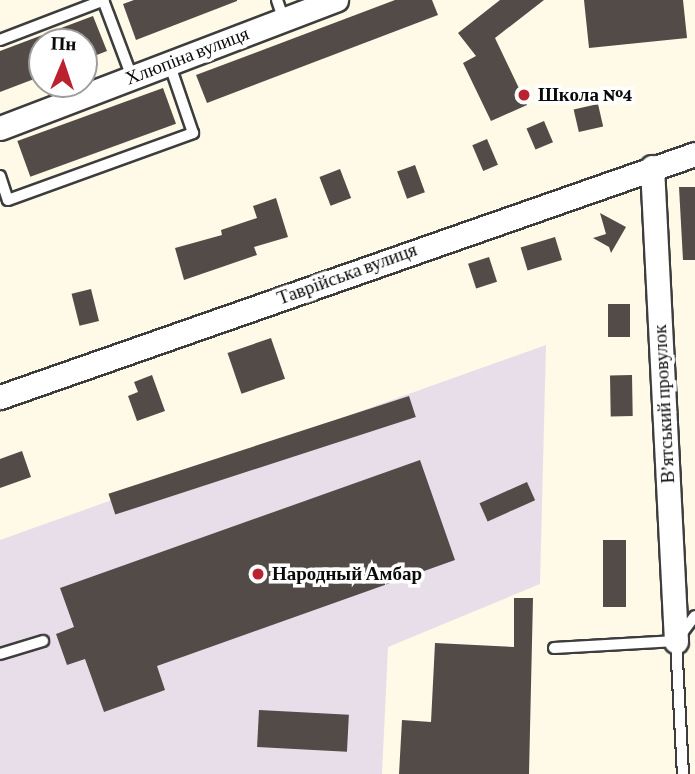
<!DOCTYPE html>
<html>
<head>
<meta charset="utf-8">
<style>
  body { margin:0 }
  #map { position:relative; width:695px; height:774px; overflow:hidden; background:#fff9e8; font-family:"Crimson Pro",serif }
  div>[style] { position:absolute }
  .industrial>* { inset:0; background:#e8deea }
  .building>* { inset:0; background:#534b47; transform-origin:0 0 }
  .roads { filter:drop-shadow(2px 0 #3d3d3d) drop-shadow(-2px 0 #3d3d3d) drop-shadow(0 2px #3d3d3d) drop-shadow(0 -2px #3d3d3d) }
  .lane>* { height:10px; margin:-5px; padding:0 5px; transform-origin:5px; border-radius:5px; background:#fff }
  .street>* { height:23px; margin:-11.5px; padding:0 11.5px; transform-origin:11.5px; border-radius:11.5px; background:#fff }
  .dots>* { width:19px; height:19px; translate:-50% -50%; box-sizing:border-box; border:4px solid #fff; border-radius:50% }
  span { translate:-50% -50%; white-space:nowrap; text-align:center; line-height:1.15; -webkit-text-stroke:7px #fff; paint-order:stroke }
  .street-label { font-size:19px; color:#0a0a0a }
  .poi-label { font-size:19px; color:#0a0a0a; font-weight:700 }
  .left { translate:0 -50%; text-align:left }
  .north { position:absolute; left:28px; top:28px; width:70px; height:70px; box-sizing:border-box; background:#fff; border:2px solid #9d9d9d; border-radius:50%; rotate:2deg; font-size:19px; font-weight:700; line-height:28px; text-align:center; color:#0a0a0a }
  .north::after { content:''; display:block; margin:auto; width:24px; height:32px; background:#bc212f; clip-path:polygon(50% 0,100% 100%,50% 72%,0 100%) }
</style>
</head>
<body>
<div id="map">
  <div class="industrial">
    <div style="clip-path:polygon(546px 345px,540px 584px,388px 647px,382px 774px,0 774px,0 540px)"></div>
  </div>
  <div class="building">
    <div style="clip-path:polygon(134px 0,237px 0,237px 1px,136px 40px,123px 4px)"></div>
    <div style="clip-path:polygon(395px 0,432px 0,438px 15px,207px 103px,196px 75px)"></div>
    <div style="clip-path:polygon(500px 0,544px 0,495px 38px,527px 105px,491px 121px,463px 63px,476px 56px,458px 33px)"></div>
    <div style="clip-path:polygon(584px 0,683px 0,687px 38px,589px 48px)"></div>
    <div style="clip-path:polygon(93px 16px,107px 51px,84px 60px,84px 42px,42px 42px,42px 76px,0 92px,0 51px)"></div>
    <div style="left:163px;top:88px;width:38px;height:155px;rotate:70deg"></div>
    <div style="left:598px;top:104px;width:23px;height:25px;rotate:77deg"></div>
    <div style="left:544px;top:121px;width:23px;height:19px;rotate:67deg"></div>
    <div style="left:487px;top:139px;width:28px;height:16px;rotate:67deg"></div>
    <div style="left:415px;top:165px;width:29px;height:19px;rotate:70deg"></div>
    <div style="left:340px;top:169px;width:31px;height:22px;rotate:69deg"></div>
    <div style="clip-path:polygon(679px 187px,695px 187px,695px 260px,683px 260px)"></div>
    <div style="clip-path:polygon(276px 198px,288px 237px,254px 247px,257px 255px,184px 280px,175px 248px,222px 235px,221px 230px,257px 218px,253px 206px)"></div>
    <div style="clip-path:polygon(600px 213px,626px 227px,611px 253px,609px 247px,593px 238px,606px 234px)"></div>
    <div style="left:555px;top:237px;width:24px;height:36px;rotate:73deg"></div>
    <div style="left:489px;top:257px;width:26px;height:22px;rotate:72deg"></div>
    <div style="left:91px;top:289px;width:33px;height:20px;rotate:76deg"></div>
    <div style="left:608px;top:304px;width:22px;height:33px"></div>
    <div style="left:271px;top:338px;width:43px;height:46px;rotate:71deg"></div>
    <div style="clip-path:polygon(152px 375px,165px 411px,137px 421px,128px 396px,138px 392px,134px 382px)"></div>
    <div style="left:632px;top:375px;width:41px;height:22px;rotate:89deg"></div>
    <div style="left:409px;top:396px;width:22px;height:316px;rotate:72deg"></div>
    <div style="clip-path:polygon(22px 451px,31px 477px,0 488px,0 459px)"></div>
    <div style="clip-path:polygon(420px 460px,455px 560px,157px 666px,165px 690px,104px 712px,85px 659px,67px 665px,56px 634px,74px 627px,60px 588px)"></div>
    <div style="left:527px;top:482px;width:20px;height:52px;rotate:66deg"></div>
    <div style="left:626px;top:540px;width:67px;height:23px;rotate:90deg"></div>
    <div style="clip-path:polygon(514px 598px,533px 598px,529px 774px,399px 774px,402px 720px,431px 722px,435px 643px,514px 647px)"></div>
    <div style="left:259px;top:710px;width:90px;height:37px;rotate:3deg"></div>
  </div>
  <div class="roads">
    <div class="lane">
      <div style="left:103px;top:0;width:82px;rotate:69.4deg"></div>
      <div style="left:277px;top:0;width:21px;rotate:71deg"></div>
      <div style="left:0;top:40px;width:111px;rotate:-21deg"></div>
      <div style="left:0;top:176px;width:25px;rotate:72deg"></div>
      <div style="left:8px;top:200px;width:197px;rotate:-19.9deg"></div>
      <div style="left:193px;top:133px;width:74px;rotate:-108.9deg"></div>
      <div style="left:676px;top:641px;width:133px;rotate:87deg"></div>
      <div style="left:554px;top:648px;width:122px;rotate:-3.3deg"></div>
      <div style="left:676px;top:641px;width:31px;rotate:-53deg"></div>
      <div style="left:0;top:654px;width:45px;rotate:-16.8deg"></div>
    </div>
    <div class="street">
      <div style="left:0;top:128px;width:360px;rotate:-20.9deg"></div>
      <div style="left:652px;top:167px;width:475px;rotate:87.1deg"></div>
      <div style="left:0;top:397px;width:736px;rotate:-19.27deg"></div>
    </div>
  </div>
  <div class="dots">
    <div style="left:524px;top:95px;background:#bc212f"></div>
    <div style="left:258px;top:574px;background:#bc212f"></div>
  </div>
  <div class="street-label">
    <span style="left:187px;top:56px;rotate:-21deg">Хлюпіна вулиця</span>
    <span style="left:347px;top:274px;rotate:-20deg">Таврійська вулиця</span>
    <span style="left:664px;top:404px;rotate:-93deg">В’ятський провулок</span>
  </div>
  <div class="poi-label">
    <span class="left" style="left:538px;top:95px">Школа №4</span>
    <span class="left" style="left:272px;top:574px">Народный Амбар</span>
  </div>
  <div class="north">Пн</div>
</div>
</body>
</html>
